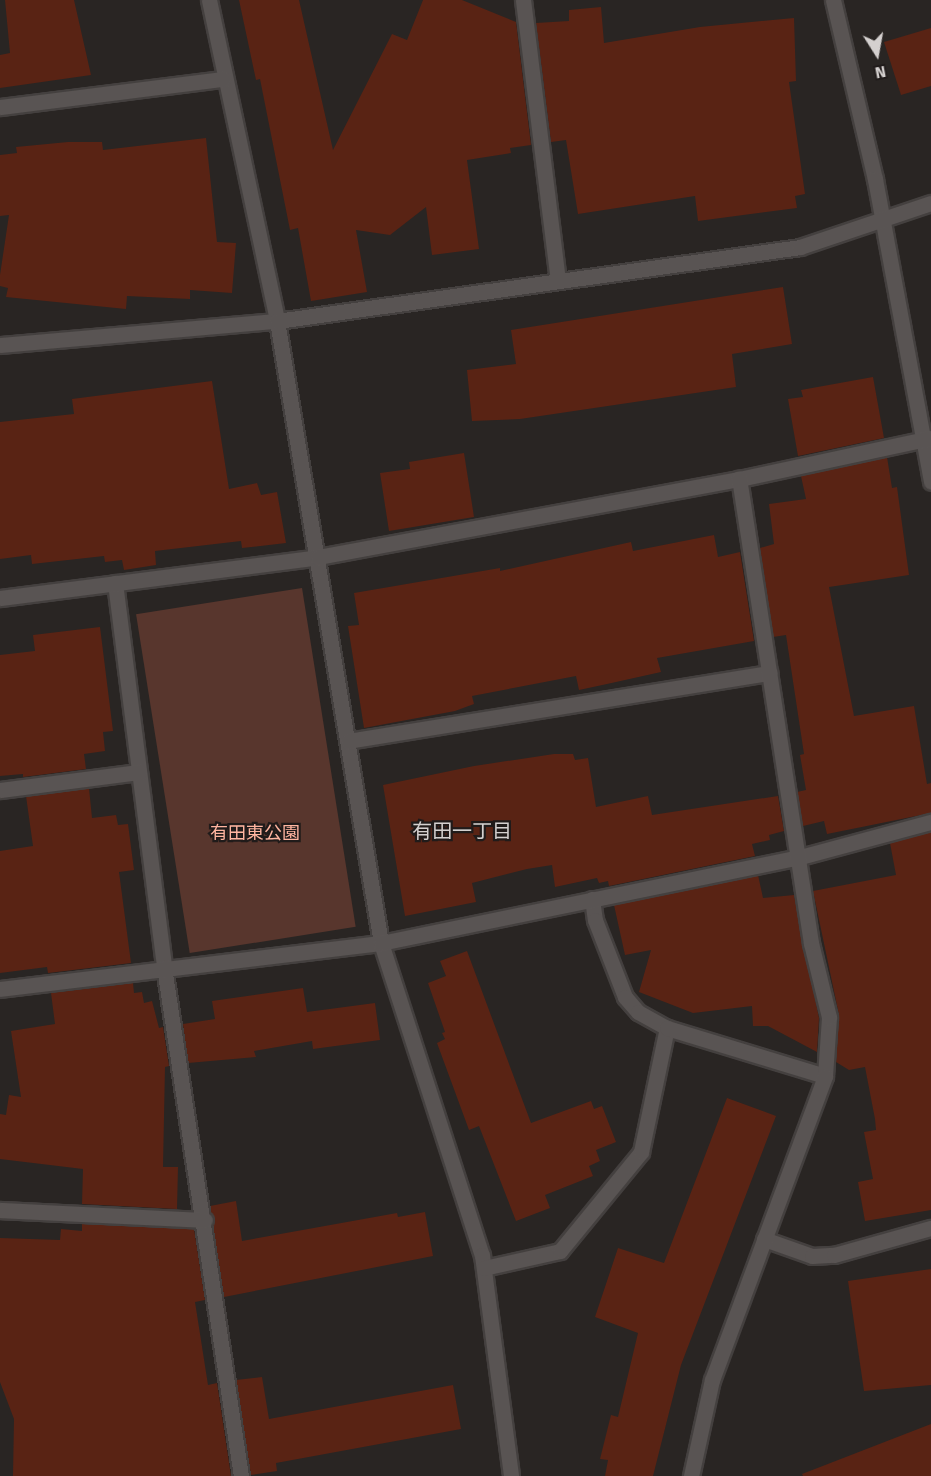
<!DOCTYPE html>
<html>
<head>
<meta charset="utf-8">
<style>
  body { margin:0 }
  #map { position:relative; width:931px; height:1476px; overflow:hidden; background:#292523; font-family:"Fira Sans","Noto Sans JP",sans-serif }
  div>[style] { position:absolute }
  .green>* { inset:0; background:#58362d; transform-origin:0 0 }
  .building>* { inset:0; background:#592314 }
  .roads { filter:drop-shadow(2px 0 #44403f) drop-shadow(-2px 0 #44403f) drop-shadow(0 2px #44403f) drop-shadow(0 -2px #44403f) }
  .minor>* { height:15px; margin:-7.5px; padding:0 7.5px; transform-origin:7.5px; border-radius:7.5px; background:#595453 }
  span { translate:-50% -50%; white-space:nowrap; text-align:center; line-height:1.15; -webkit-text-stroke:4.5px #201b1a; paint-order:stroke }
  .park-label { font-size:18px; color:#ffb5a0 }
  .neighbourhood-label { font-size:20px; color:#d4d0cf }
  .north { position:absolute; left:847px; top:24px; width:60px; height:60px; -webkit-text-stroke:4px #201b1a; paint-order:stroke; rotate:169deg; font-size:16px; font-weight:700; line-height:24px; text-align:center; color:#d4d0cf }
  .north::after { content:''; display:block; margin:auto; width:21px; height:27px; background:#d4d0cf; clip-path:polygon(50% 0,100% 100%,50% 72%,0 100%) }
</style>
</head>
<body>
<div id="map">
  <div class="green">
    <div style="left:302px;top:588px;width:343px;height:168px;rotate:81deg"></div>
  </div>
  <div class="building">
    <div style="clip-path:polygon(5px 0,74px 0,91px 75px,0 88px,0 55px,10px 53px)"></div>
    <div style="clip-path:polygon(239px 0,299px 0,333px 150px,392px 34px,407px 40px,423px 0,462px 0,516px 22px,531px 145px,510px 148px,511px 153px,467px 160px,479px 249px,432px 255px,426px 207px,390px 235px,356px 230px,367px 292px,311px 301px,298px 228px,290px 230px,260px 79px,256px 80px)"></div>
    <div style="clip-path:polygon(601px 7px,604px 43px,700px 27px,794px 18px,796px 81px,789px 82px,805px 194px,795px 196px,797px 208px,698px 221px,695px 196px,578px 214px,566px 140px,551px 142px,536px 23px,569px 21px,569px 10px)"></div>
    <div style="clip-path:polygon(931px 28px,931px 86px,901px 95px,884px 42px)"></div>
    <div style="clip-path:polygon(206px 138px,217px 242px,236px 243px,232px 293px,190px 290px,190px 299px,127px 296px,126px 309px,6px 297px,8px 288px,0 286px,0 275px,9px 215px,0 216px,0 155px,17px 153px,16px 147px,68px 142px,102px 142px,103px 150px)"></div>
    <div style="clip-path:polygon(783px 287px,792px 344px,732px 354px,736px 387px,520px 419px,472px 421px,467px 370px,516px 364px,511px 330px)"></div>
    <div style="clip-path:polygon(873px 377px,884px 438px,798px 456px,788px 399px,803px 397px,801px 390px)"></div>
    <div style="clip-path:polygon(212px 381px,229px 489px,257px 483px,261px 495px,277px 492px,286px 543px,242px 548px,241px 541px,155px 551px,156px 565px,124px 570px,122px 560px,105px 562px,104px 556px,32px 564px,31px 555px,0 559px,0 422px,74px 414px,72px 399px)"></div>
    <div style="clip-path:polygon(464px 453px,474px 517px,389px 531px,380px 473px,410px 469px,409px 462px)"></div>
    <div style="clip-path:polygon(887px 457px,892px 488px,897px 487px,909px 575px,829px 587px,854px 716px,914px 706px,927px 784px,931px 783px,931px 813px,827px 834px,824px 821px,803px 826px,797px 792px,806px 790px,800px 755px,804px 754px,786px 635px,773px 637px,760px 548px,774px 544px,769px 504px,806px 499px,801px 476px)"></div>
    <div style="clip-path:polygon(714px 535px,718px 557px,740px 552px,754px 641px,657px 658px,661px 672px,607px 684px,579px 690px,576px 676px,472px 696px,474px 704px,455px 711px,364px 728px,348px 626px,359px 625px,354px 593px,500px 568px,500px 571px,631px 542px,633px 551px)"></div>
    <div style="clip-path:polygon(100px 627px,113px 731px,103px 732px,105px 751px,84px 754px,86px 769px,23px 777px,23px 774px,0 776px,0 655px,35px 651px,33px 635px)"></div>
    <div style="clip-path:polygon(554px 754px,573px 754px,575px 760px,588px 758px,596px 807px,648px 796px,652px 815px,778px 796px,784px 831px,769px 835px,770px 840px,752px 844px,755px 856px,609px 886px,608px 881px,599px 883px,597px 878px,555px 887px,552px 865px,527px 869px,472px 883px,476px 902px,405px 916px,383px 785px,474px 766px)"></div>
    <div style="clip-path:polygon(89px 788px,92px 818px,116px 815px,118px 825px,128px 824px,134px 870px,119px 872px,131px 963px,48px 973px,47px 967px,0 973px,0 851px,33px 846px,26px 796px)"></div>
    <div style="clip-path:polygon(931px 832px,931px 1210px,865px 1221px,858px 1182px,873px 1179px,864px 1132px,876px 1130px,875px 1119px,865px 1067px,849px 1070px,836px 1062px,839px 1015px,813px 891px,896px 875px,890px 843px)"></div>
    <div style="clip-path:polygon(758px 875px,763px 898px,794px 895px,819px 1018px,817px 1052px,768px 1026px,753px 1026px,752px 1006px,693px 1013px,639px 992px,651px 950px,625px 955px,614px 905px)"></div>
    <div style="clip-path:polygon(467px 951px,531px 1123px,591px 1101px,594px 1109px,602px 1106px,616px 1142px,596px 1150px,600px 1161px,589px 1166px,593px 1176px,545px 1195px,550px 1208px,516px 1221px,479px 1126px,469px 1130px,437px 1043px,445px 1039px,442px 1033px,445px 1032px,428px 983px,446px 976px,440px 961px)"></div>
    <div style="clip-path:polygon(133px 983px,134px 993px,142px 992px,144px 1003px,152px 1001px,159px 1028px,163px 1027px,169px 1066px,165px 1067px,163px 1167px,178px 1167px,177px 1209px,82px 1204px,83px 1169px,0 1159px,0 1114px,6px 1115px,9px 1095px,21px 1097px,11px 1031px,55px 1024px,51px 993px)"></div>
    <div style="clip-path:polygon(303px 988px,307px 1012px,375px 1003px,380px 1040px,313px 1049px,312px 1041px,254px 1051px,256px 1057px,188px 1063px,183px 1024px,215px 1019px,212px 1001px)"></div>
    <div style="clip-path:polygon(727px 1098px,776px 1116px,681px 1365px,653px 1476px,605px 1476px,608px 1460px,600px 1459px,611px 1415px,618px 1417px,638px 1333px,595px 1317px,618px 1248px,664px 1263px)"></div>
    <div style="clip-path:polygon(236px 1201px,242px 1241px,397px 1213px,398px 1217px,425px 1212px,433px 1256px,224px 1297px,210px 1206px)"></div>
    <div style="clip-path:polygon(82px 1224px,194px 1229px,205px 1300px,195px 1302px,208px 1385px,217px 1383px,231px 1476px,13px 1476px,14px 1419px,0 1382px,0 1238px,60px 1240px,61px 1229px,82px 1231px)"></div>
    <div style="clip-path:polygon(931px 1269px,931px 1385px,864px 1391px,848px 1281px)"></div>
    <div style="clip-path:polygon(262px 1377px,269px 1419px,453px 1385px,461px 1429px,276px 1463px,277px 1471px,251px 1475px,236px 1380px)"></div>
    <div style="clip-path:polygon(931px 1424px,931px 1476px,803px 1476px,802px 1474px)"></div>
  </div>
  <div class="roads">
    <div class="minor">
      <div style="left:209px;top:0;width:328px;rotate:78deg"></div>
      <div style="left:277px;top:321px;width:631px;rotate:80.51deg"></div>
      <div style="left:381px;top:943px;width:328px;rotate:72.1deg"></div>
      <div style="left:482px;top:1255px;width:223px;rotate:82.5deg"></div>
      <div style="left:523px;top:0;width:283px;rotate:82.9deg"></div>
      <div style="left:833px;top:0;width:184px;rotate:76.8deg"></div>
      <div style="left:875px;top:179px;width:308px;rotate:79.5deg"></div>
      <div style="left:0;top:107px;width:225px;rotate:-7.2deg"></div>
      <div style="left:0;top:345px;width:278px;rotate:-5deg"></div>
      <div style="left:277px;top:321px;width:528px;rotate:-8.05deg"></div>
      <div style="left:800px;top:247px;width:138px;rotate:-18.6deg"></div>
      <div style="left:115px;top:583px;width:387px;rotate:82.7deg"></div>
      <div style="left:164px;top:967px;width:515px;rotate:81.4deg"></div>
      <div style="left:0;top:598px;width:321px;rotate:-7.3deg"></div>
      <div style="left:318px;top:557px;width:428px;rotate:-10.5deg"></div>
      <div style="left:739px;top:479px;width:196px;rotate:-12.1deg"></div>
      <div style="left:348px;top:741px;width:427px;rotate:-9.2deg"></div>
      <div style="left:0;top:790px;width:140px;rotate:-7.4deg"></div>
      <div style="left:592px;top:899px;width:21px;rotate:82deg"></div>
      <div style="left:595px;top:920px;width:83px;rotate:68.7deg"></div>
      <div style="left:625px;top:997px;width:20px;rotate:49deg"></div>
      <div style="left:638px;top:1012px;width:33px;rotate:29deg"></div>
      <div style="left:0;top:989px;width:384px;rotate:-6.9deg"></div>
      <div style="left:381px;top:943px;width:428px;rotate:-11.6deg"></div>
      <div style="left:800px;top:857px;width:136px;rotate:-15deg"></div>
      <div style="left:0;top:1210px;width:205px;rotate:2.8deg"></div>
      <div style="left:764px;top:1239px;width:51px;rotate:19.5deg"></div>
      <div style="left:812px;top:1256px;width:22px;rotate:-3deg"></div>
      <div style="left:834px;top:1255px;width:101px;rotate:-15.6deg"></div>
      <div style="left:484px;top:1268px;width:78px;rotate:-12.6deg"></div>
      <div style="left:560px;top:1251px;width:128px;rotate:-50.7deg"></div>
      <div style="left:641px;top:1152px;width:127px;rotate:-78.2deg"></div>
      <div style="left:667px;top:1028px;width:165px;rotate:16.9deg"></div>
      <div style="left:825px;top:1076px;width:59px;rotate:-86.1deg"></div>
      <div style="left:829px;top:1017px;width:76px;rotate:-103.7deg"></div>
      <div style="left:811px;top:943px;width:470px;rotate:-98.8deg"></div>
      <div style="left:691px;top:1476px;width:98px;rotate:-77.7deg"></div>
      <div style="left:712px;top:1380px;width:324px;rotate:-69.6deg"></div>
    </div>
  </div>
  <div class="park-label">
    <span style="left:255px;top:833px">有田東公園</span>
  </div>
  <div class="neighbourhood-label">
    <span style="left:462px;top:831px">有田一丁目</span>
  </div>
  <div class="north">N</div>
</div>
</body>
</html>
